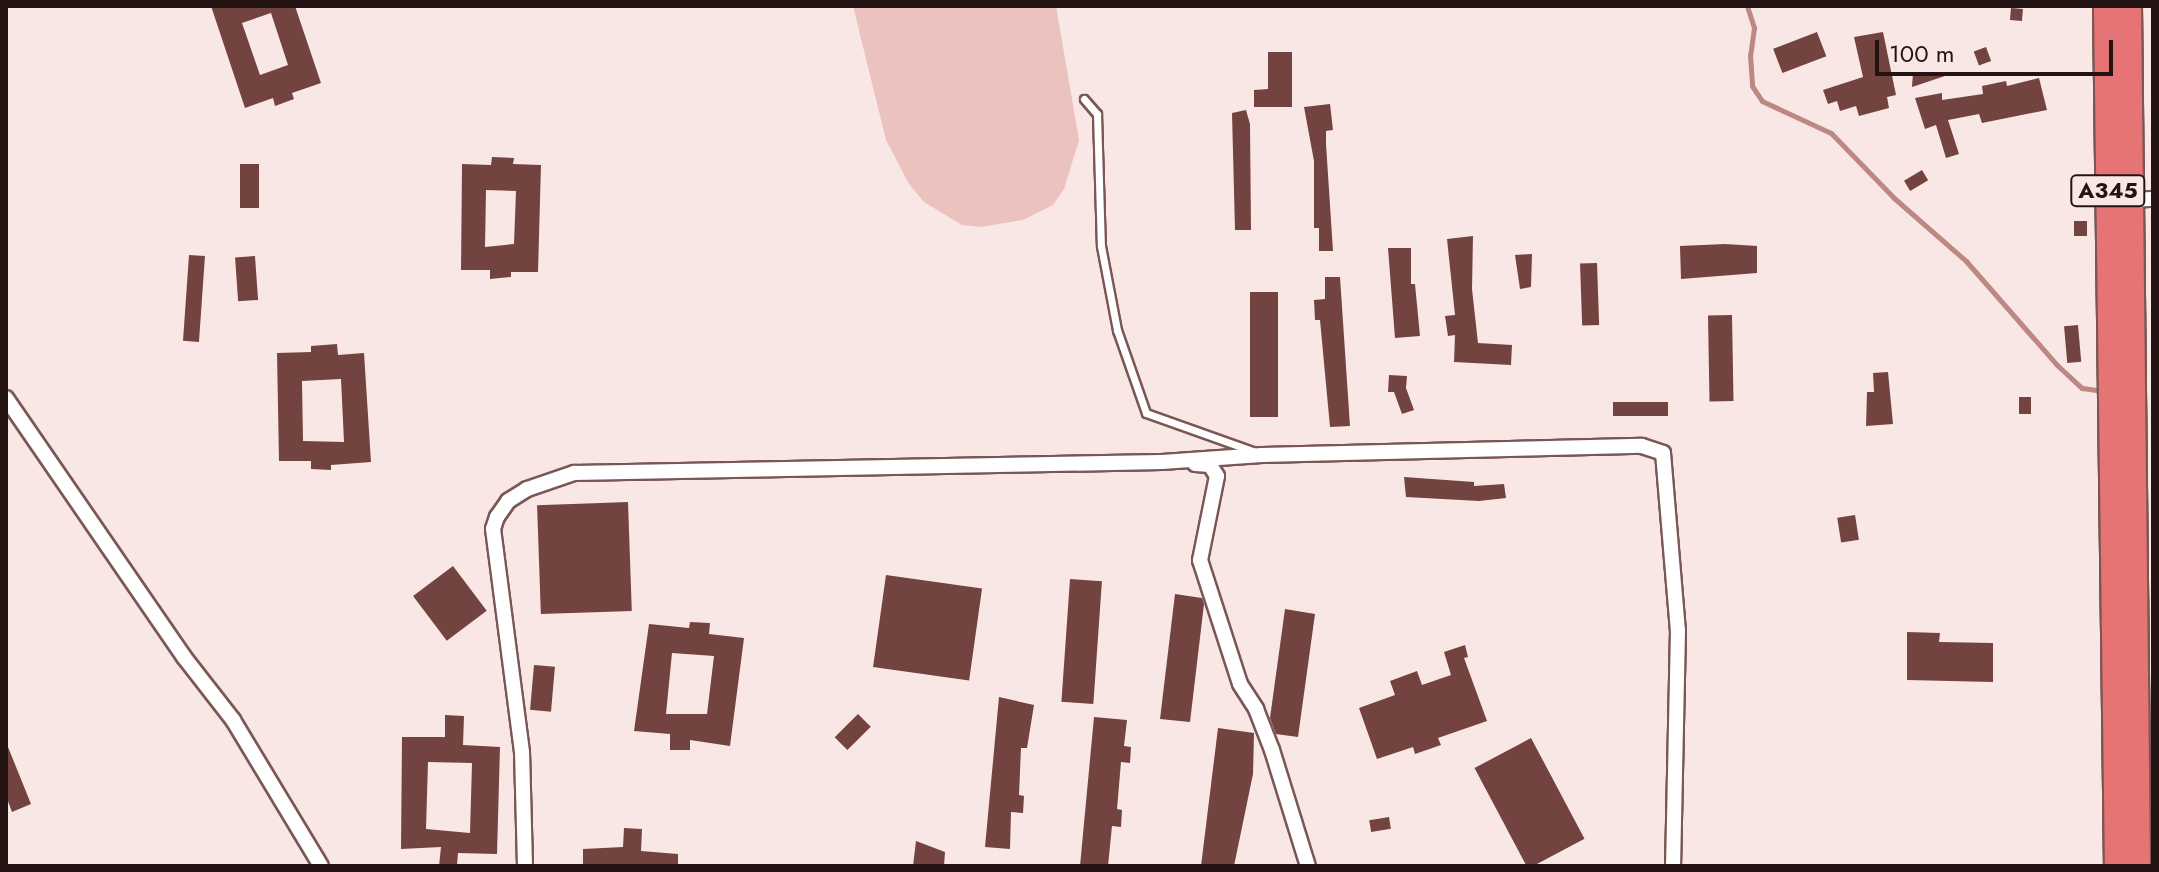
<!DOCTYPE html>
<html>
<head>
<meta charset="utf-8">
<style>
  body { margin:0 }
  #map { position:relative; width:2159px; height:872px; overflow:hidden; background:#f9e7e6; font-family:Jost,sans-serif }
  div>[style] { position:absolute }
  .green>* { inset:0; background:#ebc2be }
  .stream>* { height:5px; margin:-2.5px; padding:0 2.5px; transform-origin:2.5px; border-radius:2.5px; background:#bd8782 }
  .building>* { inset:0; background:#734340; transform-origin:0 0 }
  .roads { filter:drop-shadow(2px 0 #7b5754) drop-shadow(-2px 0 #7b5754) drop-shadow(0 2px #7b5754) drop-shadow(0 -2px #7b5754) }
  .service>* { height:7px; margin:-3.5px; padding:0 3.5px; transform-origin:3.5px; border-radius:3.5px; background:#fff }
  .minor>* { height:14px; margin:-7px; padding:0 7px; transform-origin:7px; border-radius:7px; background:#fff }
  .trunk>* { height:24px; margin:-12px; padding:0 12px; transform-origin:12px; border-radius:12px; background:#e67474 }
  span { translate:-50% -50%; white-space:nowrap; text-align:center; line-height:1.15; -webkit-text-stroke:8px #f9e7e6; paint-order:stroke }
  .shield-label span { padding:2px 6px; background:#f9e7e6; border:2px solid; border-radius:6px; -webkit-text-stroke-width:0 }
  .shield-label { font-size:22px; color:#231413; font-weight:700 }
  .frame { position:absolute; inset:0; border:8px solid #231413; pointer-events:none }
  .scale { position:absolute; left:1875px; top:40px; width:238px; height:36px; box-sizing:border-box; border:4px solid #231413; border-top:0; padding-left:10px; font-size:24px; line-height:28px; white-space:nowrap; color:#231413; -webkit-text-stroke:6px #f9e7e6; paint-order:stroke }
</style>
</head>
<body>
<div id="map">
  <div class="green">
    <div style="clip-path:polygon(853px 6px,1056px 6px,1079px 140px,1064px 189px,1053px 205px,1023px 220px,981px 227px,962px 225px,924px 202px,909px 184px,886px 140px)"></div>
  </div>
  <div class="stream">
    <div style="left:1747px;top:6px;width:23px;rotate:72deg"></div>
    <div style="left:1754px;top:28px;width:27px;rotate:98deg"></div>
    <div style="left:1750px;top:55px;width:31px;rotate:86deg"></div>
    <div style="left:1752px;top:86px;width:18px;rotate:56deg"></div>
    <div style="left:1762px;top:101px;width:76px;rotate:24.9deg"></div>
    <div style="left:1831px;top:133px;width:91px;rotate:45.9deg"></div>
    <div style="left:1894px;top:198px;width:96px;rotate:41.2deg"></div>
    <div style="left:1966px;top:261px;width:138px;rotate:48.8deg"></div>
    <div style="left:2057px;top:365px;width:34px;rotate:43deg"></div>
    <div style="left:2082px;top:388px;width:22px;rotate:8deg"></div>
  </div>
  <div class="building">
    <div style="clip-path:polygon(evenodd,211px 6px,295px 6px,321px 83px,292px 93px,294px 99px,275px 106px,273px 98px,245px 108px,211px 6px,271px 13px,288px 65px,260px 75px,242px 23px,271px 13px)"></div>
    <div style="left:2011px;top:8px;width:12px;height:12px;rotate:5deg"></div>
    <div style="left:1817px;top:32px;width:26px;height:47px;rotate:69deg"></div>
    <div style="clip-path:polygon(1883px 32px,1896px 95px,1887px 97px,1889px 108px,1859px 116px,1856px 106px,1840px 111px,1837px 101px,1828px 104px,1823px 90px,1863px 77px,1854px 37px)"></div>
    <div style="left:1986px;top:47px;width:15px;height:13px;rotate:70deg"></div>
    <div style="clip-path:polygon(1268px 52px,1292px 52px,1292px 107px,1254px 107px,1254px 90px,1268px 89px)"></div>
    <div style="clip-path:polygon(1913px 72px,1948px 75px,1912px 87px)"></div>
    <div style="clip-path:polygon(2039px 78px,2047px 110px,1982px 123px,1979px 114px,1948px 120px,1959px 154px,1946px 158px,1936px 125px,1925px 129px,1915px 98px,1942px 93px,1942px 100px,1983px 94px,1982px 86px,2006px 81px,2007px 86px)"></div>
    <div style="clip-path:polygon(1330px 104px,1333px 130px,1326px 131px,1326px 144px,1333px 251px,1319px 251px,1319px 228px,1314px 228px,1314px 161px,1304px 107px)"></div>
    <div style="clip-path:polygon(1246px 110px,1250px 124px,1251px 230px,1235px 230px,1232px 113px)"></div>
    <div style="clip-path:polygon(evenodd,492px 157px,514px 158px,513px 164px,541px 165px,538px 272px,511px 272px,511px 277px,490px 279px,490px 270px,461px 270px,462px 164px,491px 165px,492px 157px,486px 190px,516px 191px,514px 244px,485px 247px,486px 190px)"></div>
    <div style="left:240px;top:164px;width:19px;height:44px"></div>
    <div style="left:1922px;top:170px;width:12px;height:21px;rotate:59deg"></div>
    <div style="left:2074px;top:221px;width:13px;height:15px"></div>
    <div style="clip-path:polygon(1473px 236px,1472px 289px,1478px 343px,1512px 345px,1511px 365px,1454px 362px,1455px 335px,1448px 336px,1445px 316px,1455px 315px,1447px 239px)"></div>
    <div style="clip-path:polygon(1725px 244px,1757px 246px,1757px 273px,1681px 279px,1680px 246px)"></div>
    <div style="clip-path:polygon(1388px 248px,1411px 248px,1411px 284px,1415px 284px,1420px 336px,1395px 338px)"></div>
    <div style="clip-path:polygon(1532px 254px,1531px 287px,1520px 289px,1515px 255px)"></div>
    <div style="left:189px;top:255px;width:16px;height:86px;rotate:4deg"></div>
    <div style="left:255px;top:256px;width:44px;height:20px;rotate:86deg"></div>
    <div style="left:1597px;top:263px;width:62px;height:17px;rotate:88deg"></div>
    <div style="clip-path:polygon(1325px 277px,1340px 277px,1350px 426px,1330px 427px,1320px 320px,1315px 320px,1314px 300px,1325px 299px)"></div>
    <div style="left:1250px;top:292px;width:28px;height:125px"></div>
    <div style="left:1732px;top:315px;width:86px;height:24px;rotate:89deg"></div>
    <div style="left:2078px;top:325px;width:37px;height:14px;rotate:85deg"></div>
    <div style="clip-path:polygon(evenodd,337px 344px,338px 355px,364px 353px,371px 462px,331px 465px,331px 470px,311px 469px,311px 461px,279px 461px,277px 353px,311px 352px,311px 346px,337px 344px,341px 379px,344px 442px,303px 441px,302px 381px,341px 379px)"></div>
    <div style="clip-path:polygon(1888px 372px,1893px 424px,1866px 426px,1867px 392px,1874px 392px,1873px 373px)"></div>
    <div style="clip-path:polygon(1389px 375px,1407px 376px,1406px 388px,1414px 410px,1402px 414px,1394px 392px,1388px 392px)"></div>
    <div style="left:2019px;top:397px;width:12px;height:17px"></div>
    <div style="left:1668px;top:402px;width:14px;height:55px;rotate:90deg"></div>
    <div style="clip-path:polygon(1404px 477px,1474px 482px,1474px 486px,1504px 484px,1506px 498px,1479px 501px,1406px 497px)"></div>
    <div style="left:628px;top:502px;width:109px;height:91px;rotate:88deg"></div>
    <div style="left:1855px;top:515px;width:25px;height:18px;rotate:81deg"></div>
    <div style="left:453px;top:566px;width:56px;height:50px;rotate:53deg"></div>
    <div style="left:886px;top:575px;width:97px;height:93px;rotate:8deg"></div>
    <div style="left:1070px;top:579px;width:32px;height:123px;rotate:4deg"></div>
    <div style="clip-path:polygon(1175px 594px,1202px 598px,1204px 604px,1190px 722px,1160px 719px)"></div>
    <div style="clip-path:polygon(1285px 609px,1315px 614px,1298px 737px,1276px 734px,1270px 718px)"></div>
    <div style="clip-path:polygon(evenodd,690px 622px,710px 623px,709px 634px,744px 638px,730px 746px,690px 740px,690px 750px,670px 750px,670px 734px,634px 731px,649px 624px,689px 628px,690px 622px,672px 653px,714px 656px,707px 714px,666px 714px,672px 653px)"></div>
    <div style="clip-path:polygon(1907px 632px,1940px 633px,1939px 642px,1993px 643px,1993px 682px,1907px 680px)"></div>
    <div style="clip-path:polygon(1465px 645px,1468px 657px,1464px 658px,1487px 721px,1438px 738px,1441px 745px,1415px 754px,1413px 747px,1377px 759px,1359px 708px,1395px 695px,1390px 681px,1417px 671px,1422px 685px,1451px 675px,1444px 652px)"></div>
    <div style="left:534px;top:665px;width:21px;height:45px;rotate:5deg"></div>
    <div style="clip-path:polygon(999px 697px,1034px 705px,1027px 748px,1021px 748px,1019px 795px,1024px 796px,1023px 813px,1011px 812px,1010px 849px,985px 847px)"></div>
    <div style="left:858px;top:714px;width:18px;height:33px;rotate:45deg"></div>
    <div style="clip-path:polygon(evenodd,445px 715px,464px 716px,463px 745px,500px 747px,497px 854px,458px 853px,457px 866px,439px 866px,441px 847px,401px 849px,402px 737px,445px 737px,445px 715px,428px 762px,472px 763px,470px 833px,426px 829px,428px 762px)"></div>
    <div style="clip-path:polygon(1094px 717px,1127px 720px,1124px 746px,1131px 747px,1130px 763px,1121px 762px,1117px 809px,1122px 810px,1121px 827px,1112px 826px,1108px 866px,1080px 866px)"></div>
    <div style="clip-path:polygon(1218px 728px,1254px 733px,1253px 774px,1234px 866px,1201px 866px)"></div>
    <div style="left:1531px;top:738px;width:114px;height:64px;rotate:62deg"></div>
    <div style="clip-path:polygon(6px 742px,31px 804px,12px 812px,6px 796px)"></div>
    <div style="left:1389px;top:817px;width:12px;height:20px;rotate:81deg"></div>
    <div style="clip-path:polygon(624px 828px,642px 829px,641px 851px,678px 854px,678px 866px,583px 866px,583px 849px,623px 847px)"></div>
    <div style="clip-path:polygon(916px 841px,945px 852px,944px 866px,913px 866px)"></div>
  </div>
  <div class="roads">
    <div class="service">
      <div style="left:1084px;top:99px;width:20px;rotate:49deg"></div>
      <div style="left:1097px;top:114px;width:132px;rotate:88.3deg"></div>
      <div style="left:1101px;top:246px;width:86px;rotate:79.2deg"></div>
      <div style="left:1117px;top:330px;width:88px;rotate:70.7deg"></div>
      <div style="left:1146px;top:413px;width:114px;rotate:19.6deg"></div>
    </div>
    <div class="minor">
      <div style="left:2131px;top:200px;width:22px;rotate:-3deg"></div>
      <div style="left:6px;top:398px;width:314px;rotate:55.5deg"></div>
      <div style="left:184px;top:657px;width:80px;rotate:52.1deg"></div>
      <div style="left:233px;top:720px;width:170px;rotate:58.9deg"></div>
      <div style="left:1195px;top:464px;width:15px;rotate:4deg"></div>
      <div style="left:1210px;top:465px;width:13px;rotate:58deg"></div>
      <div style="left:1217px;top:476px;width:86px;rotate:101.4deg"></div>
      <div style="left:1200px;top:560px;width:130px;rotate:72.1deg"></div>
      <div style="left:1240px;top:684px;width:30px;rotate:57deg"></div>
      <div style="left:1256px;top:709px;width:44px;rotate:68.7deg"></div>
      <div style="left:1272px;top:750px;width:121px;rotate:72.8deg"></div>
      <div style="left:525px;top:866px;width:114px;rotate:-91.5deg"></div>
      <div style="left:522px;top:752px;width:225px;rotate:-97.4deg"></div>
      <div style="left:493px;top:529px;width:13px;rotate:-72deg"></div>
      <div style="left:497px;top:517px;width:19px;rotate:-55deg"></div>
      <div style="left:508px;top:501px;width:22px;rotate:-32deg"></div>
      <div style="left:527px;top:489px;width:50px;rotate:-18.8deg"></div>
      <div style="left:574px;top:473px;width:588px;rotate:-1.07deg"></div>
      <div style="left:1162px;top:462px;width:100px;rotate:-4deg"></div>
      <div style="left:1262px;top:455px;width:380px;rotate:-1.4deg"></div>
      <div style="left:1642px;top:446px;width:22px;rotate:18deg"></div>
      <div style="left:1663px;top:453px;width:178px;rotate:85.2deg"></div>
      <div style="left:1678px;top:630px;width:236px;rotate:91.2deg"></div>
    </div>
    <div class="trunk">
      <div style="left:2106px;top:6px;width:860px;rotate:89.27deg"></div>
      <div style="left:2129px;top:6px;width:860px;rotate:89.4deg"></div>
    </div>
  </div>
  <div class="shield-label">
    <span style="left:2108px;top:191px">A345</span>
  </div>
  <div class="frame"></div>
  <div class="scale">100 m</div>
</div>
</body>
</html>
